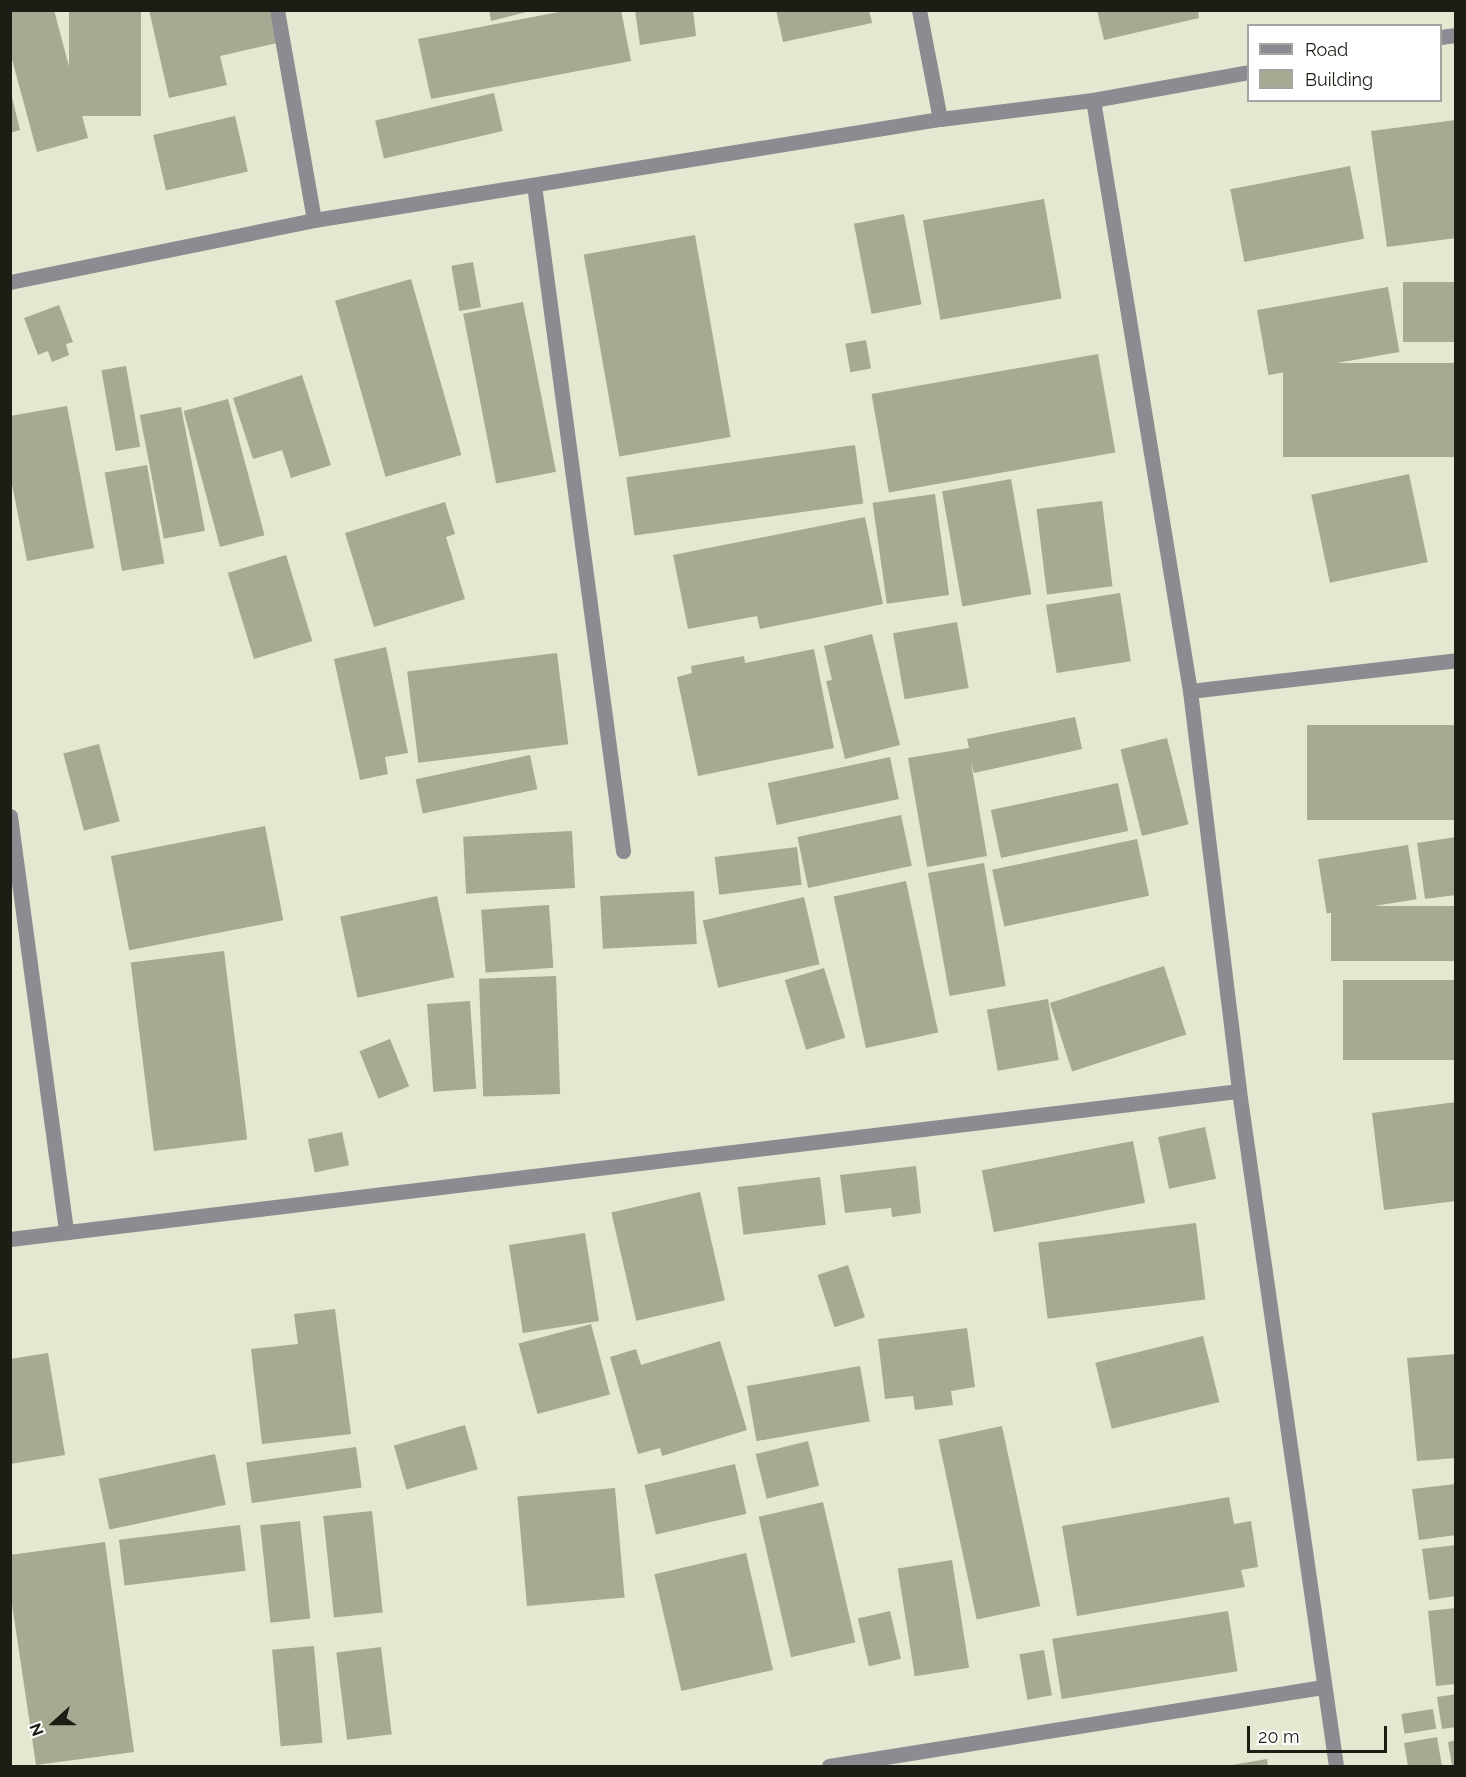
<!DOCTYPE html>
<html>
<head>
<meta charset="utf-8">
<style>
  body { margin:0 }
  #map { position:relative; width:1466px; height:1777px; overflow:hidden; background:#e6e7d0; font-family:Raleway,sans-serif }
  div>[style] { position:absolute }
  .building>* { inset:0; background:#a8a993; transform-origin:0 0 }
  .minor>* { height:15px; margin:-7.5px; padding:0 7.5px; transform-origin:7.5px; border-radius:7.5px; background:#8e8a92 }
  span { translate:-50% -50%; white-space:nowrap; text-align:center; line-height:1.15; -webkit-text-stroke:4.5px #fff; paint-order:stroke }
  .frame { position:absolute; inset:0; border:12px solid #1c1d14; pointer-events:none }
  .legend { position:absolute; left:1247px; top:24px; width:195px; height:78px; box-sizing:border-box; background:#fff; border:2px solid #a4a5a1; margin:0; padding:8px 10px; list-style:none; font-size:18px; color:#1c1d14 }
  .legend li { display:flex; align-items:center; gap:12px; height:30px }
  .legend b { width:30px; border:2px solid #a4a5a1 }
  .north { position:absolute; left:24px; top:1693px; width:60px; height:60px; -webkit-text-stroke:4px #fff; paint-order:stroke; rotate:249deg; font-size:16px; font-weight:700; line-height:24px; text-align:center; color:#1c1d14 }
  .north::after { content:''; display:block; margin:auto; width:21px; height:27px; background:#1c1d14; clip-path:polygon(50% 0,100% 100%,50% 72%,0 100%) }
  .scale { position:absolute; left:1247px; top:1726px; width:140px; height:27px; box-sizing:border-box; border:3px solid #1c1d14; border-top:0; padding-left:8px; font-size:18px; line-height:21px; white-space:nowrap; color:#1c1d14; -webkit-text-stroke:4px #fff; paint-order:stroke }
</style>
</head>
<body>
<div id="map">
  <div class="building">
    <div style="clip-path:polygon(10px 10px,54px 10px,88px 138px,37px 152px,10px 52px)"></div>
    <div style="left:69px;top:10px;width:72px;height:106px"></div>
    <div style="clip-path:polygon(149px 10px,270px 10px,277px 43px,220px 56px,227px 85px,169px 98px)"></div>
    <div style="clip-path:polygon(489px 10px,530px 10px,530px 11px,491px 21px)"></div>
    <div style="clip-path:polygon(569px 10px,621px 10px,631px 61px,431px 99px,418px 39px)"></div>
    <div style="clip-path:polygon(635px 10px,693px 10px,696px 36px,640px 45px)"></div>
    <div style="clip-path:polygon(776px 10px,869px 10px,872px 23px,783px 42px)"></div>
    <div style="clip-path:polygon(1097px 10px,1198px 10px,1199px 18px,1104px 40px)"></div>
    <div style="clip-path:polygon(11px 93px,20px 130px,10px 133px,10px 94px)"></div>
    <div style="left:494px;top:93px;width:39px;height:122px;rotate:77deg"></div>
    <div style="left:235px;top:116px;width:57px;height:84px;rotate:77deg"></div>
    <div style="clip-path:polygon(1456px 120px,1456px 238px,1387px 247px,1371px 131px)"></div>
    <div style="left:1350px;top:166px;width:74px;height:122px;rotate:79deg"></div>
    <div style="left:1044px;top:199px;width:101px;height:123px;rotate:80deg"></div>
    <div style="left:904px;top:214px;width:92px;height:51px;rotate:79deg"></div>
    <div style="left:695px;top:235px;width:205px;height:113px;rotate:80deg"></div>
    <div style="left:473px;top:262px;width:46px;height:22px;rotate:80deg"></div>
    <div style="left:411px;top:279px;width:183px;height:79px;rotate:74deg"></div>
    <div style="left:1456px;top:282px;width:60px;height:53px;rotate:90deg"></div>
    <div style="left:1388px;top:287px;width:66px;height:133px;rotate:80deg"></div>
    <div style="left:523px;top:302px;width:173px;height:61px;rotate:79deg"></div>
    <div style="clip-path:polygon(59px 305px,73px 342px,66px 344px,69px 355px,52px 362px,48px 351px,38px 355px,24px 318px)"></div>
    <div style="left:866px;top:340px;width:29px;height:21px;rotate:80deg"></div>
    <div style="left:1098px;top:354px;width:100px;height:230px;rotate:80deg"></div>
    <div style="left:1456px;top:363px;width:94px;height:173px;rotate:90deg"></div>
    <div style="left:126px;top:366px;width:82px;height:25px;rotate:80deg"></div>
    <div style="clip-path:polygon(302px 375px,331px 465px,291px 478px,282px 450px,253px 459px,233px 398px)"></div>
    <div style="left:228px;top:399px;width:141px;height:46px;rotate:75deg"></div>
    <div style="clip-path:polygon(67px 406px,94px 548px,27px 561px,10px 474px,10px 416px)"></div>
    <div style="left:181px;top:407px;width:126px;height:42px;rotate:79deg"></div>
    <div style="left:855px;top:445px;width:59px;height:231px;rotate:82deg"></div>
    <div style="left:147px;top:465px;width:100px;height:43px;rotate:80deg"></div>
    <div style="left:1409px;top:474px;width:90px;height:100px;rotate:78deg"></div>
    <div style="left:1011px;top:479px;width:117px;height:70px;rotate:80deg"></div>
    <div style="left:935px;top:494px;width:102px;height:63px;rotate:82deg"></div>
    <div style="left:1102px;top:501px;width:86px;height:66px;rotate:83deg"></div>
    <div style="clip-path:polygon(445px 502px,455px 534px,446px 537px,465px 599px,374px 627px,345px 533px)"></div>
    <div style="clip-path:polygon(865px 517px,883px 604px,760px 629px,757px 616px,688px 629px,673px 555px)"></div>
    <div style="left:286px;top:555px;width:90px;height:61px;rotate:73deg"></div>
    <div style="left:1120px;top:593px;width:69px;height:75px;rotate:81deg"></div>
    <div style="left:957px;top:622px;width:67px;height:65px;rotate:80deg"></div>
    <div style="clip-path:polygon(872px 634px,900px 745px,845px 759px,826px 681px,832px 680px,824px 646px)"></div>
    <div style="clip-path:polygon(386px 647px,408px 753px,385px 757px,388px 774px,360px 780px,334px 659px)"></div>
    <div style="clip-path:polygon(814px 649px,834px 748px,698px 776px,677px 677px,692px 673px,691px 666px,744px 656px,745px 663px)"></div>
    <div style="left:557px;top:653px;width:92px;height:151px;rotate:83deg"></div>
    <div style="clip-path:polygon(1075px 717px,1082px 749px,974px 773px,971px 762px,987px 856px,927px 867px,908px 758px,969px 748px,967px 739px)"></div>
    <div style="left:1456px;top:725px;width:95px;height:149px;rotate:90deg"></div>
    <div style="left:1167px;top:738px;width:89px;height:48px;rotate:76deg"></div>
    <div style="left:99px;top:744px;width:80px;height:37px;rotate:75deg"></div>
    <div style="left:530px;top:755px;width:35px;height:117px;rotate:78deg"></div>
    <div style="left:890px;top:757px;width:43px;height:125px;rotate:78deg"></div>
    <div style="left:1118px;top:783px;width:49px;height:130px;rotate:78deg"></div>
    <div style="left:901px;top:815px;width:52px;height:106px;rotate:78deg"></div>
    <div style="left:265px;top:826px;width:96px;height:157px;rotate:79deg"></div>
    <div style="left:572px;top:831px;width:57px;height:109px;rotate:87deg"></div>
    <div style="clip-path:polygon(1456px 837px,1456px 895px,1425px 899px,1417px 843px)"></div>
    <div style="left:1137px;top:839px;width:58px;height:148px;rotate:78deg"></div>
    <div style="left:1408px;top:845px;width:55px;height:91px;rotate:81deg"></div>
    <div style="left:797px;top:847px;width:38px;height:83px;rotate:83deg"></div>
    <div style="left:984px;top:863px;width:125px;height:57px;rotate:80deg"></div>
    <div style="left:906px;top:881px;width:155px;height:74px;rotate:78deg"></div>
    <div style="left:694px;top:891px;width:53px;height:94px;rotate:87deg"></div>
    <div style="left:437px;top:896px;width:83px;height:99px;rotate:78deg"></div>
    <div style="left:804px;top:897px;width:69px;height:104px;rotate:77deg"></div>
    <div style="left:549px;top:905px;width:63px;height:68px;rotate:86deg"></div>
    <div style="left:1456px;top:906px;width:55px;height:125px;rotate:90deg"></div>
    <div style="left:224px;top:951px;width:190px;height:94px;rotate:83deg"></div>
    <div style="left:1164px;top:966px;width:72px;height:120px;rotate:72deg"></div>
    <div style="left:824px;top:968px;width:73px;height:41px;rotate:73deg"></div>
    <div style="left:556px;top:976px;width:118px;height:77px;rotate:88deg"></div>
    <div style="left:1456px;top:980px;width:80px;height:113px;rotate:90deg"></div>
    <div style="left:1048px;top:999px;width:62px;height:62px;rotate:80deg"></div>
    <div style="left:470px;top:1001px;width:88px;height:43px;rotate:86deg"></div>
    <div style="left:390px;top:1039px;width:51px;height:33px;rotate:68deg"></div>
    <div style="clip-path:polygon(1456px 1102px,1456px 1201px,1384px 1210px,1372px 1113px)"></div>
    <div style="left:1205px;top:1127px;width:53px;height:48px;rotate:78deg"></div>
    <div style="left:342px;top:1132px;width:34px;height:35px;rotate:78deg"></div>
    <div style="left:1133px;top:1141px;width:63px;height:154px;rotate:79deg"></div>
    <div style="clip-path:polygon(916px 1166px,921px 1213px,892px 1217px,891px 1208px,845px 1213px,840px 1175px)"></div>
    <div style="left:820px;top:1177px;width:48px;height:83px;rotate:83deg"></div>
    <div style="left:700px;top:1192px;width:111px;height:91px;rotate:77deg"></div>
    <div style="left:1196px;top:1223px;width:77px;height:159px;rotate:83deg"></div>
    <div style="left:585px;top:1233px;width:89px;height:77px;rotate:81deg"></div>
    <div style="left:848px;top:1265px;width:55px;height:32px;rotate:72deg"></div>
    <div style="clip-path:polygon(335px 1309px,351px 1434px,262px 1444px,251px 1349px,298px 1344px,294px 1314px)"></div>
    <div style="left:591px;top:1324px;width:73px;height:75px;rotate:75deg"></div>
    <div style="clip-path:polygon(967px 1328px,975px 1387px,951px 1391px,953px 1405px,915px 1410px,913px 1396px,885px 1399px,878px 1339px)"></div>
    <div style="left:1203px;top:1336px;width:68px;height:111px;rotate:76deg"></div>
    <div style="clip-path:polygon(720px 1341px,747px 1430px,662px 1456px,660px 1448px,638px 1454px,610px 1357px,636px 1349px,641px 1365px)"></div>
    <div style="clip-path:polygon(48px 1353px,65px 1455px,10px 1464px,10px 1359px)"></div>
    <div style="clip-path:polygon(1456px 1354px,1456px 1458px,1417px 1461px,1407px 1358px)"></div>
    <div style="left:860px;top:1366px;width:56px;height:115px;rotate:80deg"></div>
    <div style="left:465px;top:1425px;width:46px;height:74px;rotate:74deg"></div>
    <div style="left:1002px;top:1426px;width:184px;height:65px;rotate:78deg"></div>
    <div style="left:808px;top:1441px;width:46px;height:54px;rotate:76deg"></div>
    <div style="left:356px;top:1447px;width:41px;height:111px;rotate:82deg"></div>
    <div style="left:215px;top:1454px;width:52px;height:119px;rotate:78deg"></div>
    <div style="left:735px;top:1464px;width:51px;height:93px;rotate:77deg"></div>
    <div style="clip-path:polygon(1456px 1484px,1456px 1535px,1419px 1540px,1412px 1489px)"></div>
    <div style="left:615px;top:1488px;width:110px;height:98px;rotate:85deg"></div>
    <div style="clip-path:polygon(1229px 1497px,1234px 1524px,1251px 1521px,1258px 1567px,1241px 1570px,1245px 1587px,1077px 1616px,1062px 1526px)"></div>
    <div style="left:823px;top:1502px;width:144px;height:66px;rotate:77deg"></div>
    <div style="left:372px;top:1511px;width:102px;height:49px;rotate:84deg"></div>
    <div style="left:300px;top:1521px;width:98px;height:40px;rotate:84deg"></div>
    <div style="left:240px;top:1525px;width:46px;height:122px;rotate:83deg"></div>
    <div style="clip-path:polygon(105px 1542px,134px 1752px,36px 1765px,10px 1591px,10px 1555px)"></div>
    <div style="clip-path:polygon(1456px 1545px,1456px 1596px,1429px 1600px,1422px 1549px)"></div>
    <div style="left:746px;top:1553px;width:120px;height:94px;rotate:77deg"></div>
    <div style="left:952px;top:1560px;width:109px;height:55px;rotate:81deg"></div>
    <div style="clip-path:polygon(1456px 1608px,1456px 1684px,1436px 1686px,1428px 1611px)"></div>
    <div style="left:890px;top:1611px;width:49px;height:33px;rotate:77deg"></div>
    <div style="left:1228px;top:1611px;width:61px;height:178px;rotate:81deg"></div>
    <div style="left:314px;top:1646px;width:97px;height:42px;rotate:85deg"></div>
    <div style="left:381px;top:1647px;width:88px;height:45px;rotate:83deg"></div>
    <div style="left:1044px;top:1650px;width:46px;height:25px;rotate:80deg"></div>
    <div style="clip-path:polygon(1456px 1694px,1456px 1727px,1442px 1729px,1437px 1697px)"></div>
    <div style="left:1433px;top:1709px;width:20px;height:32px;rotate:81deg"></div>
    <div style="clip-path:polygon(1437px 1737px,1442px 1766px,1408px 1766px,1404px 1743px)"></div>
    <div style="clip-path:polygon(1456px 1740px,1456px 1766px,1452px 1766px,1448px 1742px)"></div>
    <div style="clip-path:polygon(1267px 1759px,1268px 1766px,1232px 1766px,1232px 1765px)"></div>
  </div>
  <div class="minor">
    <div style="left:277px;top:10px;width:213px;rotate:80deg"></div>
    <div style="left:919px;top:10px;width:111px;rotate:79.1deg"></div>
    <div style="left:1440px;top:37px;width:16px;rotate:-7deg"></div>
    <div style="left:1093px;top:100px;width:599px;rotate:80.68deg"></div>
    <div style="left:1190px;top:691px;width:403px;rotate:83deg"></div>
    <div style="left:1239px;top:1091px;width:682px;rotate:81.82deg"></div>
    <div style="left:534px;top:185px;width:672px;rotate:82.39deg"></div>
    <div style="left:10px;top:282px;width:310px;rotate:-11.5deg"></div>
    <div style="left:314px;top:220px;width:634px;rotate:-9.17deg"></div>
    <div style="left:940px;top:119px;width:154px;rotate:-7.1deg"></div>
    <div style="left:1093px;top:100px;width:158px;rotate:-10.2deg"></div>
    <div style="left:1190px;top:691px;width:268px;rotate:-6.6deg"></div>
    <div style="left:10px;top:816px;width:420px;rotate:82.3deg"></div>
    <div style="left:10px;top:1239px;width:1238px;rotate:-6.87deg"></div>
    <div style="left:829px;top:1766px;width:500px;rotate:-9.09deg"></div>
  </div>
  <div class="frame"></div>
  <ul class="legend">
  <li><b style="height:8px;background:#8e8a92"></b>Road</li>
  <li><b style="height:16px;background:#a8a993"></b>Building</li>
  </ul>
  <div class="north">N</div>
  <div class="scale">20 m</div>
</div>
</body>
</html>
